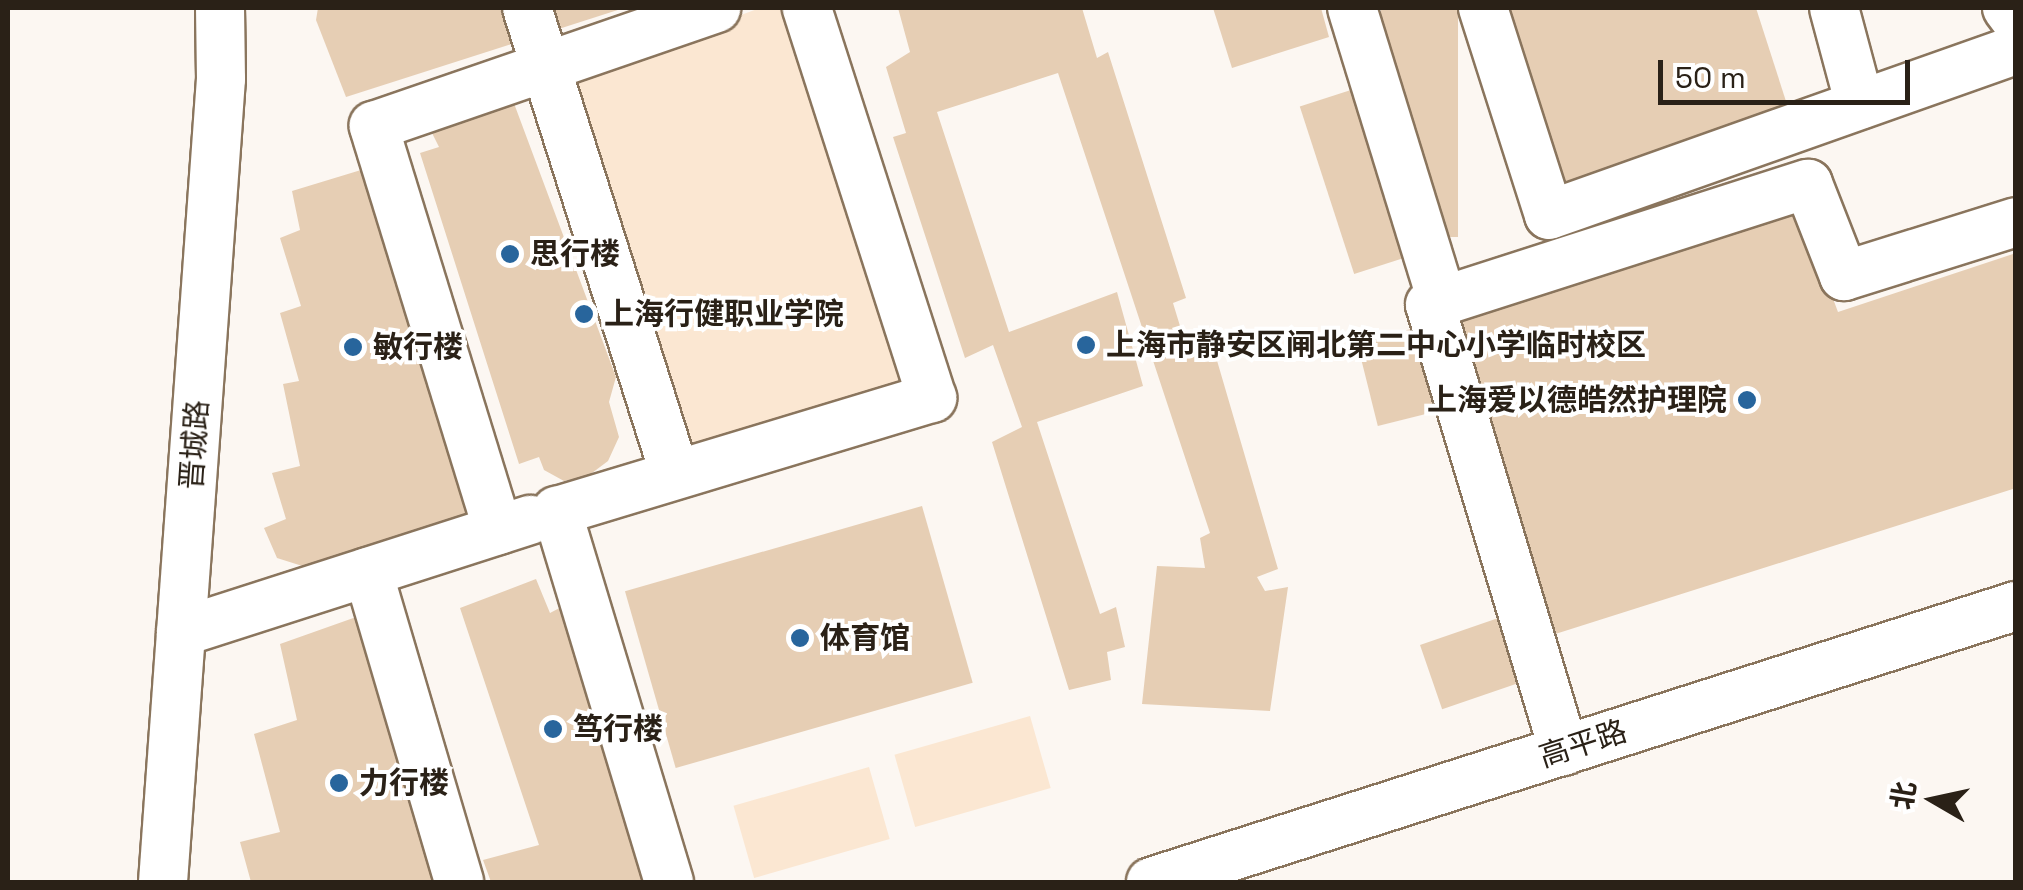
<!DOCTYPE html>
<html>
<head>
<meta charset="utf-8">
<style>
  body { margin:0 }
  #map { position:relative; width:2023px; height:890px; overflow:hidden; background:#fcf7f2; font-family:"Space Grotesk","Noto Sans SC",sans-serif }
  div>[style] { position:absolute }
  .green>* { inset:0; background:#fbe7d2; transform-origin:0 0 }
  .building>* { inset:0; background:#e6ceb4; transform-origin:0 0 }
  .roads { filter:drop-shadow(2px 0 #8a755d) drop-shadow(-2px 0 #8a755d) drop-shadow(0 2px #8a755d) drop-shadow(0 -2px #8a755d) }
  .minor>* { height:48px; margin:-24px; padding:0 24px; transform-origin:24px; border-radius:24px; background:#fff }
  .dots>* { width:28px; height:28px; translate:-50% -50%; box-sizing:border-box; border:5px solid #fff; border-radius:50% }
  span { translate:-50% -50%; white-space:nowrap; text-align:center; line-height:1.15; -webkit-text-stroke:8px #fff; paint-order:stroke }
  .poi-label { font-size:30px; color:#2a2117; font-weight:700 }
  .left { translate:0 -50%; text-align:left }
  .right { translate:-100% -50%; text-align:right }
  .street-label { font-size:30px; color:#2a2117 }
  .frame { position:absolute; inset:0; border:10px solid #2a2117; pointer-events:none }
  .north { position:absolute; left:1883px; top:750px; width:100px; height:100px; -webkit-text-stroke:8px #fff; paint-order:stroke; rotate:279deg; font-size:28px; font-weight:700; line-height:40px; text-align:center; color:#2a2117 }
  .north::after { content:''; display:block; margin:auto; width:35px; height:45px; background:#2a2117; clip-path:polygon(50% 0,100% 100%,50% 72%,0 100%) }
  .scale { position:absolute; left:1658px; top:60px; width:252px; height:45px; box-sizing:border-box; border:5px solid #2a2117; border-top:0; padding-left:12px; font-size:30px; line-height:35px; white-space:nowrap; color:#2a2117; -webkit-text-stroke:8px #fff; paint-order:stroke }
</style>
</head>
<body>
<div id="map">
  <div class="green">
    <div style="clip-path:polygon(760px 8px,793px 8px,912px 389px,683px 453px,570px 78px)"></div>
    <div style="left:1030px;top:716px;width:75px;height:141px;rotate:74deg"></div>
    <div style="left:869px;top:767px;width:75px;height:141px;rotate:74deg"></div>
  </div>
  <div class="building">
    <div style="clip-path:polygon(318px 8px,624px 8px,346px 97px,316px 20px)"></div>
    <div style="clip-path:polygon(898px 8px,1082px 8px,1097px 58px,1108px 52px,1186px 298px,1173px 303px,1187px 349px,1211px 340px,1278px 569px,1257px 577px,1265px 591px,1288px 587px,1270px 711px,1142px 704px,1157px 566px,1205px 568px,1200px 538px,1210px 533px,1058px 73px,937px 112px,1009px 332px,1117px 292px,1143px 386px,1037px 422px,1100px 614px,1116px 607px,1125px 647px,1107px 652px,1111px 680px,1069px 690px,992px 442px,1022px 427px,993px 345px,965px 358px,893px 137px,906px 133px,886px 67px,910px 52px)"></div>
    <div style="clip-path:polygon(1213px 8px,1321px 8px,1329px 37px,1232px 68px)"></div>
    <div style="left:1381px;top:8px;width:77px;height:229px"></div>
    <div style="clip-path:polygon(1493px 8px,1756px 8px,1793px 123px,1554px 199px)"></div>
    <div style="left:1354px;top:89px;width:176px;height:57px;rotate:72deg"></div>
    <div style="clip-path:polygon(512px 98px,616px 377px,609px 402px,619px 437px,608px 461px,588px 476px,564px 481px,544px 470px,539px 457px,519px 464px,420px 153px,439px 147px,430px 129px)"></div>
    <div style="clip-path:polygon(361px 170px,468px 517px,315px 570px,277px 558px,264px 528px,286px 519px,272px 473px,300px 466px,283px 384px,299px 381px,280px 313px,301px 306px,280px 238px,300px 230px,292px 191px)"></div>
    <div style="clip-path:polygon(1797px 202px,1838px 312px,2016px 253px,2016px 488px,1549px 636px,1452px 312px)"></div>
    <div style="left:1423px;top:326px;width:86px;height:68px;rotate:76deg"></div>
    <div style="left:922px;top:506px;width:184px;height:309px;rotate:74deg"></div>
    <div style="clip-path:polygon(536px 579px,550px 613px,569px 603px,649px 882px,491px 882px,483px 860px,539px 845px,460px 608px)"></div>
    <div style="left:1507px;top:615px;width:68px;height:92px;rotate:71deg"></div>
    <div style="clip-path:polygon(359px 616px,442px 882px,251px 882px,240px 842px,280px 832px,254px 734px,297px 720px,280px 644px)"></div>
  </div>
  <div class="roads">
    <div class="minor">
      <div style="left:527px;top:8px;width:489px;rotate:72.4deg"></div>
      <div style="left:1352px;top:8px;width:307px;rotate:72.9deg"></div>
      <div style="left:1483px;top:8px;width:217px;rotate:72.3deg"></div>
      <div style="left:1549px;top:215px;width:495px;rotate:-19.5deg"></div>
      <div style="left:1834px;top:8px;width:100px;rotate:75deg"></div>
      <div style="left:2007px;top:8px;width:15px;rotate:53deg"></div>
      <div style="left:498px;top:530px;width:423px;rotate:-107.1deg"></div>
      <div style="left:374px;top:126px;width:362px;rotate:-19deg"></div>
      <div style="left:368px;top:572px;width:323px;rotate:73.6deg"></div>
      <div style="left:181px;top:632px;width:367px;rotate:-17.8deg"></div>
      <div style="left:1564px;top:751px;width:466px;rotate:-106.7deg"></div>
      <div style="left:1430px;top:305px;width:397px;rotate:-17.8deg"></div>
      <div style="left:1808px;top:184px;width:99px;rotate:68.6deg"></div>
      <div style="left:1844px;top:276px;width:180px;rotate:-17.4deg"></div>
      <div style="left:163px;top:882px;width:805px;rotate:-85.87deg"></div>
      <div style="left:221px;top:79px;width:71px;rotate:-90.8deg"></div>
      <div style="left:669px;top:882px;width:388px;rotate:-106.8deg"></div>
      <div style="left:557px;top:511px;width:392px;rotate:-16.8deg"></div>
      <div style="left:932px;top:398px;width:410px;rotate:-107.8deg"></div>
      <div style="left:1151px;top:882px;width:908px;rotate:-17.7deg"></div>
    </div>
  </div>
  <div class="dots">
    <div style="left:510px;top:254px;background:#28659c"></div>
    <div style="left:584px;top:314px;background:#28659c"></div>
    <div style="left:1086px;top:345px;background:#28659c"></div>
    <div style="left:353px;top:347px;background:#28659c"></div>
    <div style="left:1747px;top:400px;background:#28659c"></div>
    <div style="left:800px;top:638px;background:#28659c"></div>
    <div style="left:553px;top:729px;background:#28659c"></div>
    <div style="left:339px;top:783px;background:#28659c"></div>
  </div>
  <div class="poi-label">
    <span class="left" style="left:530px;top:254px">思行楼</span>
    <span class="left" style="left:604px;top:314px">上海行健职业学院</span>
    <span class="left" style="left:1106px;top:345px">上海市静安区闸北第二中心小学临时校区</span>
    <span class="left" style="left:373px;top:347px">敏行楼</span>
    <span class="right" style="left:1727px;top:400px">上海爱以德皓然护理院</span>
    <span class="left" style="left:820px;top:638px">体育馆</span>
    <span class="left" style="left:573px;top:729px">笃行楼</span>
    <span class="left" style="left:359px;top:783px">力行楼</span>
  </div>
  <div class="street-label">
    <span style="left:195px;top:445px;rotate:-86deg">晋城路</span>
    <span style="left:1583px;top:744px;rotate:-18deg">高平路</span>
  </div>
  <div class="frame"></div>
  <div class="north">北</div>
  <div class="scale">50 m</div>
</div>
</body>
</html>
